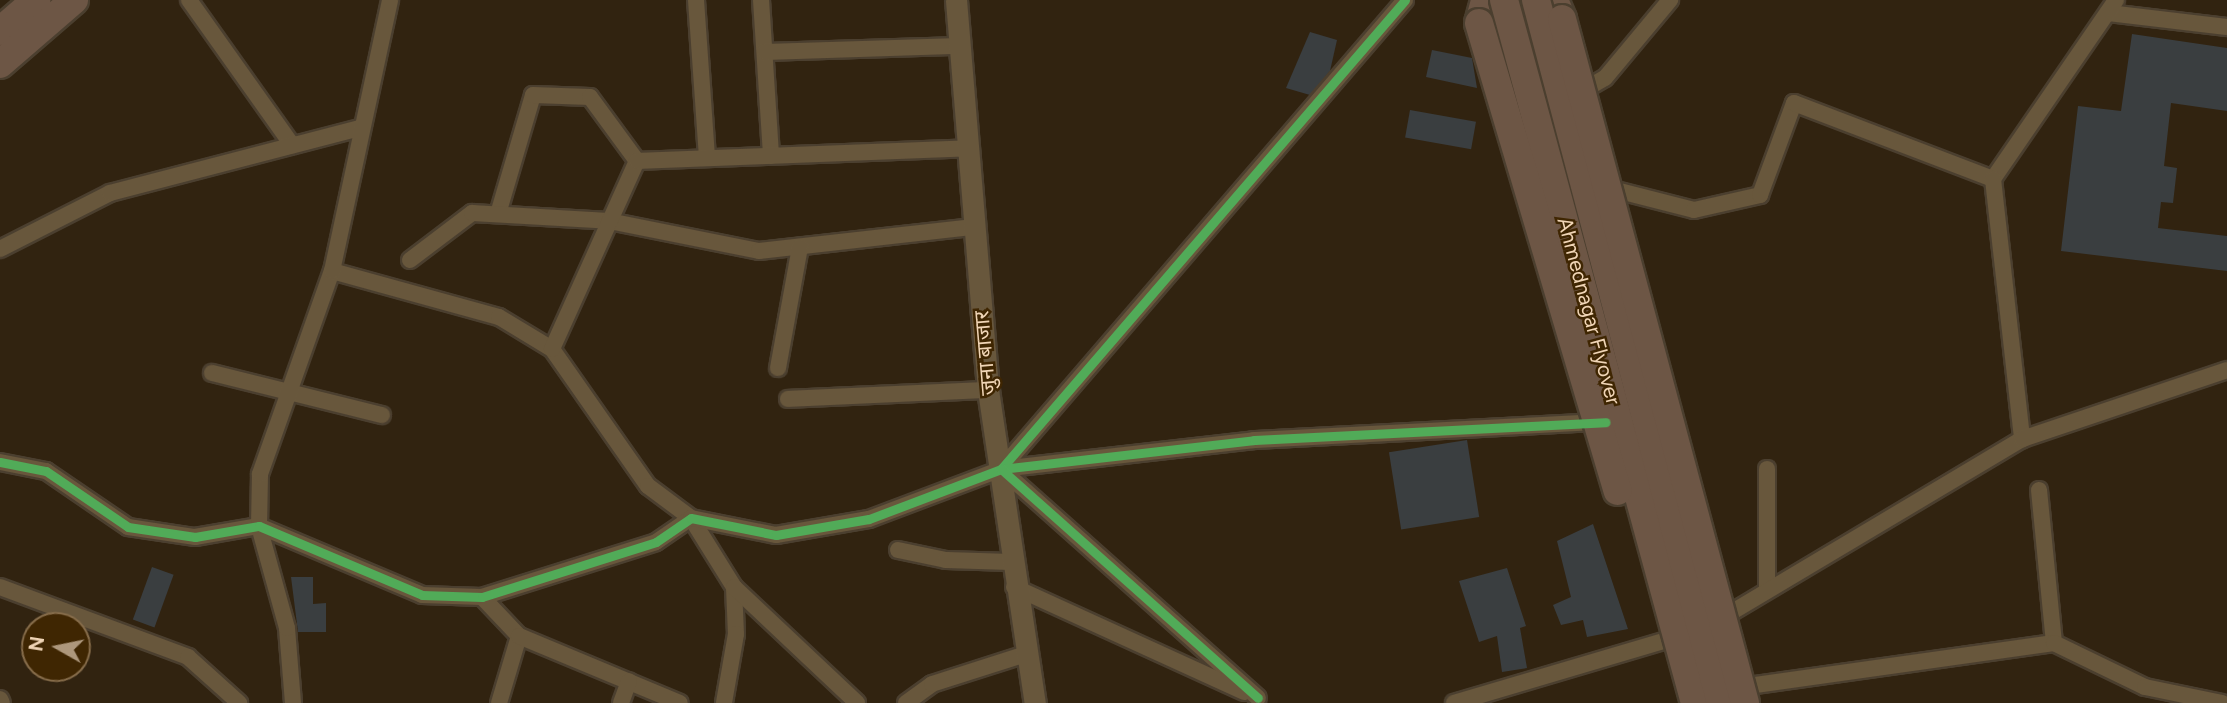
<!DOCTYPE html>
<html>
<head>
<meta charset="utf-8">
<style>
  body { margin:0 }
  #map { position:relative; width:2227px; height:703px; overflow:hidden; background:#312310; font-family:Figtree,"Noto Sans Devanagari",sans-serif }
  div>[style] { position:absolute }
  .building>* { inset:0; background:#3a3e40; transform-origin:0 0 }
  .roads { filter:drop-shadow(2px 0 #4b3f2f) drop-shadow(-2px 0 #4b3f2f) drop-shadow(0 2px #4b3f2f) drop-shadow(0 -2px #4b3f2f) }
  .minor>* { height:16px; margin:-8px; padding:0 8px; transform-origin:8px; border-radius:8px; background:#68573c }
  .tertiary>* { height:21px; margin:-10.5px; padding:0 10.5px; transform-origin:10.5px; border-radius:10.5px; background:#68573c }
  .trunk>* { height:28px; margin:-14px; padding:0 14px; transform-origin:14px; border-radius:14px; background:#6d5645 }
  .bridges { filter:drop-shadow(2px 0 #4b3f2f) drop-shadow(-2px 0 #4b3f2f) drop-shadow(0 2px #4b3f2f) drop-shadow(0 -2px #4b3f2f) }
  .trunk-bridge>* { height:28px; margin:-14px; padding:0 14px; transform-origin:14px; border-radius:14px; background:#6d5645 }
  .cycleway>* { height:9px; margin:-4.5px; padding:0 4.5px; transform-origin:4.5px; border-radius:4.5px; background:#51ab58 }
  span { translate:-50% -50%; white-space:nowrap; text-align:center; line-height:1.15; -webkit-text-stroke:5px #3f2602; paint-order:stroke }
  .street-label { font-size:21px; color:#f0d5b6 }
  .north { position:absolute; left:21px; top:612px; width:70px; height:70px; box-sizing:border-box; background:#3f2602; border:2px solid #866c4a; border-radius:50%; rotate:279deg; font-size:19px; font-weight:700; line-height:28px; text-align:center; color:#f0d5b6 }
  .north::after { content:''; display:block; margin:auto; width:24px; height:32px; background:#ad977c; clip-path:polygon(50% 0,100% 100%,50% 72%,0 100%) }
</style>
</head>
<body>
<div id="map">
  <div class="building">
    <div style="clip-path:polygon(1310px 32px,1337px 40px,1330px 71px,1310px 95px,1286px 88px)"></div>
    <div style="clip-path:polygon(2132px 34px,2227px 48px,2227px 111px,2171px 103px,2164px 166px,2177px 168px,2173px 203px,2161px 202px,2158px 228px,2227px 236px,2227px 271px,2061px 251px,2078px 106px,2121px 111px)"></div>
    <div style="clip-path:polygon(1432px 50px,1472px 58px,1477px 88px,1426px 77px)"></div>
    <div style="left:1410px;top:110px;width:67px;height:28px;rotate:10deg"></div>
    <div style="left:1467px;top:440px;width:78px;height:79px;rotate:81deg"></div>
    <div style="clip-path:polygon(1593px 524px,1628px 629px,1587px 637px,1583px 620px,1561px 625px,1553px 605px,1571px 597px,1557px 541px)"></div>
    <div style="left:152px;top:567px;width:23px;height:56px;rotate:20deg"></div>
    <div style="clip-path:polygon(1507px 568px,1526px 626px,1520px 628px,1527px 668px,1502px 672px,1497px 636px,1479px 642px,1459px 581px)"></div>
    <div style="clip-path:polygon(291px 577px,313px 577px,313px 604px,326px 603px,326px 632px,298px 632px)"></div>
  </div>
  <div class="roads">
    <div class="minor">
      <div style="left:189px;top:0;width:178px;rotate:54.6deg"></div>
      <div style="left:696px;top:0;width:158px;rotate:86deg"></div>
      <div style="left:761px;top:0;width:156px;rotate:86.3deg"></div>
      <div style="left:1405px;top:0;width:619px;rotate:130.74deg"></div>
      <div style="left:1001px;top:469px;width:255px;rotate:-6.5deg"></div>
      <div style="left:1254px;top:440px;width:348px;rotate:-3deg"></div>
      <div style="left:2108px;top:13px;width:120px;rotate:6.7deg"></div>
      <div style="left:765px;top:52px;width:195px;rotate:-1.8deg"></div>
      <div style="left:1577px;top:94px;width:32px;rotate:-30deg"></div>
      <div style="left:1605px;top:78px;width:102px;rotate:-50.2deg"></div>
      <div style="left:1993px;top:179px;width:217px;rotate:-55.5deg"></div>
      <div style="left:1604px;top:187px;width:93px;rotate:14.3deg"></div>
      <div style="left:1694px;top:210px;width:68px;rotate:-12.8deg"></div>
      <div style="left:1760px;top:195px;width:98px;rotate:-69.7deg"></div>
      <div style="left:1794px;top:103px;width:213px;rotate:20.9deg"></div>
      <div style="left:1993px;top:179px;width:262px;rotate:83.6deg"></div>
      <div style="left:498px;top:214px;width:124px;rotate:-73.6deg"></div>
      <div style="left:533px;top:95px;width:57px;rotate:2deg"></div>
      <div style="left:590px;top:97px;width:79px;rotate:53.7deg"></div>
      <div style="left:0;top:249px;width:123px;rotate:-27deg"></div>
      <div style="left:110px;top:193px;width:258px;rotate:-14.6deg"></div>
      <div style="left:410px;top:260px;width:78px;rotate:-37.2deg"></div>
      <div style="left:472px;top:213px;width:137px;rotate:3.3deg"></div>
      <div style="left:609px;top:221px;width:153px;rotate:11.3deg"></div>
      <div style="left:759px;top:251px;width:216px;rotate:-6.4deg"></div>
      <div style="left:332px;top:271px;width:173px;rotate:15.4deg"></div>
      <div style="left:499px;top:317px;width:62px;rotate:31.1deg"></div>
      <div style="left:552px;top:349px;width:167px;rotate:55deg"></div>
      <div style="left:648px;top:486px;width:54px;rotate:36.7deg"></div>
      <div style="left:691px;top:518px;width:81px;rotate:58.1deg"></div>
      <div style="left:734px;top:587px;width:47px;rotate:87.6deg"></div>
      <div style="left:736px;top:634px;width:70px;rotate:99.9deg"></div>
      <div style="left:552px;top:349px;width:206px;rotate:-65.7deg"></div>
      <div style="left:637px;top:161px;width:331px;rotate:-2.2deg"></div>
      <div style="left:778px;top:368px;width:123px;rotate:-79.7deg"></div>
      <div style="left:212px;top:373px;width:175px;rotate:13.9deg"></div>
      <div style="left:788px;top:399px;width:200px;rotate:-2.6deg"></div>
      <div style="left:0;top:462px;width:47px;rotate:11.1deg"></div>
      <div style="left:46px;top:471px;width:99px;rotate:34.3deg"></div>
      <div style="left:128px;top:527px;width:68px;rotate:8.5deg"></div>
      <div style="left:195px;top:537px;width:65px;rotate:-9.8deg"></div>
      <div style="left:259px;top:526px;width:177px;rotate:22.9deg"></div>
      <div style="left:422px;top:595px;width:60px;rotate:1.9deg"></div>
      <div style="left:482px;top:597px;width:182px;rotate:-17.5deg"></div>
      <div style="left:656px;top:542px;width:42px;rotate:-34.4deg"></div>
      <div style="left:691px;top:518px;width:87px;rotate:11.3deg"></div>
      <div style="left:776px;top:535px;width:94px;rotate:-9.8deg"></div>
      <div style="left:869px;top:519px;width:141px;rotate:-20.7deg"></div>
      <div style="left:1001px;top:469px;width:344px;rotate:41.7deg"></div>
      <div style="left:1767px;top:469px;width:121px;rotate:90deg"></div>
      <div style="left:2039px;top:490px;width:154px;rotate:84.4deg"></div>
      <div style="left:898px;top:550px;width:49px;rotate:11.8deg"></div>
      <div style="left:946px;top:560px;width:65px;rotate:1.8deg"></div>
      <div style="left:0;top:587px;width:201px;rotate:20.4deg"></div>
      <div style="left:188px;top:657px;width:69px;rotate:42deg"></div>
      <div style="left:734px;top:587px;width:169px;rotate:43.3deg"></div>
      <div style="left:1014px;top:587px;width:253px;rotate:24.5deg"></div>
      <div style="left:482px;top:597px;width:54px;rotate:46.5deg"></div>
      <div style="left:1717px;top:621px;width:355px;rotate:-30.8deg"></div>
      <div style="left:2022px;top:439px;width:216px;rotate:-18.6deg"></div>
      <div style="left:1734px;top:688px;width:323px;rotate:-8deg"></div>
      <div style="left:2054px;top:643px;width:101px;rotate:25.8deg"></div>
      <div style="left:2145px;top:687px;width:79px;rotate:11.7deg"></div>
      <div style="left:0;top:699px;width:4px;rotate:63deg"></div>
      <div style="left:293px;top:703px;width:75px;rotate:-94.6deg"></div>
      <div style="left:287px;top:628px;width:106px;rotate:-105.4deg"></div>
      <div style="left:259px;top:526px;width:52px;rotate:-88.9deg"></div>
      <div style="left:260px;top:474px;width:215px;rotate:-70.5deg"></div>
      <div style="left:332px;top:271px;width:277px;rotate:-77.9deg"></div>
      <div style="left:499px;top:703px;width:70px;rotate:-73.4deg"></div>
      <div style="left:519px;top:636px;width:174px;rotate:22.6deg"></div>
      <div style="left:621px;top:703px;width:23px;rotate:-70deg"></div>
      <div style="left:906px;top:703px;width:32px;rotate:-36deg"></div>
      <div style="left:932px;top:684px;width:99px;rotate:-17.7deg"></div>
      <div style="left:1454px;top:703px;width:240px;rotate:-16.5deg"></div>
    </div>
    <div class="tertiary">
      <div style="left:956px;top:0;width:391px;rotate:85.3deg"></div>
      <div style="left:988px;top:390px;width:317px;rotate:81.5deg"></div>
      <div style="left:1489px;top:0;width:73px;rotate:74.1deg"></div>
    </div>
    <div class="trunk">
      <div style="left:1554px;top:0;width:21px;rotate:67deg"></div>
      <div style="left:1479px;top:23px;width:24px;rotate:-75deg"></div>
      <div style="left:0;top:31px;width:48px;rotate:-40.7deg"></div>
      <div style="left:0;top:64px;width:98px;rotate:-40.9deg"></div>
    </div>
  </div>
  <div class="bridges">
    <div class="trunk-bridge">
      <div style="left:1504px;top:0;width:728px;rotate:74.8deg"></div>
      <div style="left:1536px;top:0;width:727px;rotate:75.26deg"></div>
      <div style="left:1562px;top:19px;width:708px;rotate:75.02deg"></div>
      <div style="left:1479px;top:23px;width:488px;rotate:73.5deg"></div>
    </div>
  </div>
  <div class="cycleway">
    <div style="left:1405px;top:0;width:619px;rotate:130.74deg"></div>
    <div style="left:1001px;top:469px;width:255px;rotate:-6.5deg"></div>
    <div style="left:1254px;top:440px;width:352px;rotate:-2.9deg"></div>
    <div style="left:0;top:462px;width:47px;rotate:11.1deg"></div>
    <div style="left:46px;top:471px;width:99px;rotate:34.3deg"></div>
    <div style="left:128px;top:527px;width:68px;rotate:8.5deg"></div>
    <div style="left:195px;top:537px;width:65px;rotate:-9.8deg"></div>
    <div style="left:259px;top:526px;width:177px;rotate:22.9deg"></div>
    <div style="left:422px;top:595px;width:60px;rotate:1.9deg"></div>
    <div style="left:482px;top:597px;width:182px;rotate:-17.5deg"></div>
    <div style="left:656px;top:542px;width:42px;rotate:-34.4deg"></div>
    <div style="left:691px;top:518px;width:87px;rotate:11.3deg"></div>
    <div style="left:776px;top:535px;width:94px;rotate:-9.8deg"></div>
    <div style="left:869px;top:519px;width:141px;rotate:-20.7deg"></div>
    <div style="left:1001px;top:469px;width:344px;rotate:41.7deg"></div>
  </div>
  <div class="street-label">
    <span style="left:1589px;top:311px;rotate:75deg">Ahmednagar Flyover</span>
    <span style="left:985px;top:353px;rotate:-95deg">जुना बाजार</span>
  </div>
  <div class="north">N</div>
</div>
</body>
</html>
